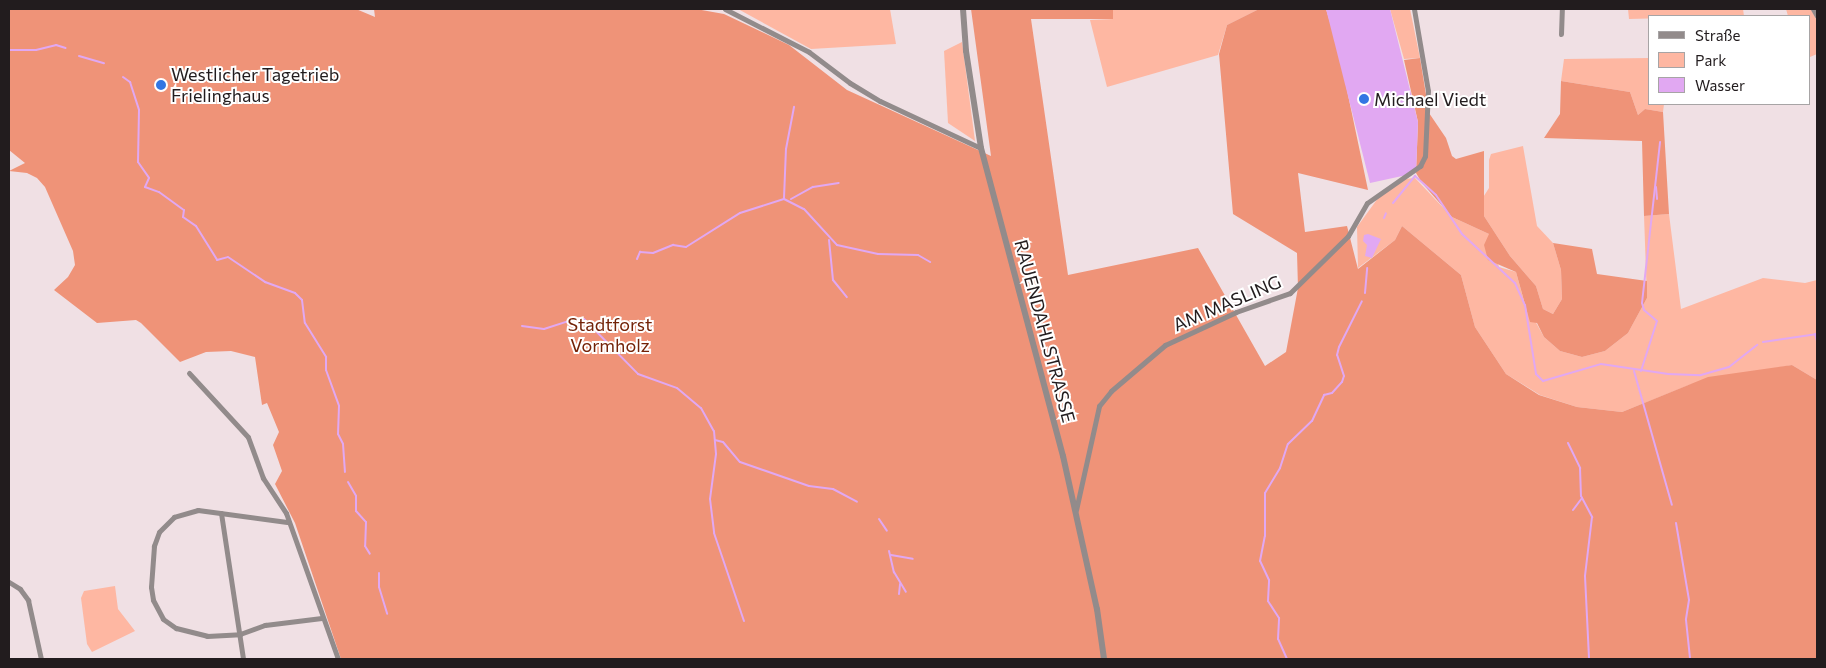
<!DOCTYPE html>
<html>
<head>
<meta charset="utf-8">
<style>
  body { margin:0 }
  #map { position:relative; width:1826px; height:668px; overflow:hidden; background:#f0e0e4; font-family:Commissioner,sans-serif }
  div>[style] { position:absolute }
  .green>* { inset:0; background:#feb7a2 }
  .forest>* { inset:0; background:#ef9378 }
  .water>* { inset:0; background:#e1a8f2 }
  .stream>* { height:2px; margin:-1px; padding:0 1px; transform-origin:1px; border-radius:1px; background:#e1a8f2 }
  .minor>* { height:5px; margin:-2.5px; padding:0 2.5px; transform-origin:2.5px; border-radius:2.5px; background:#928b8b }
  .tertiary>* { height:6px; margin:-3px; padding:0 3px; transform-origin:3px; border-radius:3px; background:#928b8b }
  .dots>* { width:14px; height:14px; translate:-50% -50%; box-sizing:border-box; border:2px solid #fff; border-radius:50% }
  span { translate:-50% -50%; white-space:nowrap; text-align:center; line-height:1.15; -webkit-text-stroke:4px #fff; paint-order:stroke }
  .poi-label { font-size:18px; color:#221c1e }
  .left { translate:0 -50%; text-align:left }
  .street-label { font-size:18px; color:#221c1e }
  .park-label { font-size:18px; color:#732207 }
  .frame { position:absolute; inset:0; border:10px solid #221c1e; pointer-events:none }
  .legend { position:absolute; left:1648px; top:15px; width:162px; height:90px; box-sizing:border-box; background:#fff; border:1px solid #a7a4a5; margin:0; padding:6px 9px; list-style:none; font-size:15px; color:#221c1e }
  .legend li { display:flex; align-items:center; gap:10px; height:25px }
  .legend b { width:25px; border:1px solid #a7a4a5 }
</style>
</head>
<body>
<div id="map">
  <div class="green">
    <div style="clip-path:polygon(738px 9px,890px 9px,896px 44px,811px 49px)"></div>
    <div style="clip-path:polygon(1113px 9px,1259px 9px,1227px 25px,1218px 55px,1107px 87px,1090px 20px,1113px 19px)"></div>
    <div style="clip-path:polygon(1390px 9px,1410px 9px,1420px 58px,1404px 59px)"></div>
    <div style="clip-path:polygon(1628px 9px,1743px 9px,1744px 16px,1629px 19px)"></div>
    <div style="clip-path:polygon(1786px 9px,1811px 9px,1817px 21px,1817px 54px,1810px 57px,1810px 16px,1788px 16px)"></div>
    <div style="clip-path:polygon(962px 42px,975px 141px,948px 123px,944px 51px)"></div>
    <div style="clip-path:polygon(1650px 58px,1650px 104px,1664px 104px,1663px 112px,1645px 109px,1638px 115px,1630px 92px,1561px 81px,1564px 59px)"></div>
    <div style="clip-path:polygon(1523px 146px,1537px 226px,1553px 243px,1561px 270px,1562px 299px,1553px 314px,1543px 309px,1536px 286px,1510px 256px,1484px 216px,1482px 199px,1489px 188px,1489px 160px,1491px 154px)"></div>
    <div style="clip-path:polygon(1415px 178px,1452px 217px,1489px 234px,1499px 267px,1516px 272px,1524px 301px,1544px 337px,1560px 351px,1582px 357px,1605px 351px,1628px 333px,1647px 298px,1644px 216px,1669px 214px,1681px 309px,1763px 278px,1805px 283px,1817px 280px,1817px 380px,1792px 365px,1689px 385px,1622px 412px,1577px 407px,1540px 395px,1506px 374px,1475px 327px,1461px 275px,1402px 226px,1395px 240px,1358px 268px,1357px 227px,1381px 194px,1404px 179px)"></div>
    <div style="clip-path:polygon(115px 586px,118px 609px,135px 631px,92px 652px,87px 644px,81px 598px,84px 591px)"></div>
  </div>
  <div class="forest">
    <div style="clip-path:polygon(9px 9px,356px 9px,375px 17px,374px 9px,696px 9px,724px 14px,789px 45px,847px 90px,991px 156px,971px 9px,1113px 9px,1113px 19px,1031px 19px,1068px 275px,1198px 248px,1265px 366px,1286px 352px,1298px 288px,1297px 253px,1233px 214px,1219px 54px,1227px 25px,1259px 9px,1326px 9px,1339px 52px,1368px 190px,1298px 173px,1305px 232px,1347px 226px,1358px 269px,1395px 240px,1402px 226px,1461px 275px,1475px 327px,1506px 374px,1539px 395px,1577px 407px,1622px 412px,1708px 377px,1792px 365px,1817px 380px,1817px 659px,341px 659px,295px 523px,275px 484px,282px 471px,273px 445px,279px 432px,267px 403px,262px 405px,255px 357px,231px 351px,206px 352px,180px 362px,141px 323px,136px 320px,97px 323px,54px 290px,68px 277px,75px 265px,73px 251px,45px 187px,37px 178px,27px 173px,9px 171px,25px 163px,9px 150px)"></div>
    <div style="clip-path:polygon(1420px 58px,1429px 113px,1446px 138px,1452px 156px,1456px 159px,1484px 151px,1484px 216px,1510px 256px,1536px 286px,1543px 309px,1553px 314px,1562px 299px,1561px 270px,1553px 243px,1592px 249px,1597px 274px,1647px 281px,1647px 298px,1628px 333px,1605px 351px,1582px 357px,1560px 351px,1544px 337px,1537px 323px,1530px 322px,1516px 272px,1488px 260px,1484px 245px,1489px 234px,1452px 217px,1422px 183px,1416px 173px,1418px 122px,1404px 60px)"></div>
    <div style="clip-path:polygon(1561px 81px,1630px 92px,1638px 115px,1645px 109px,1663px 112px,1669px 214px,1644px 216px,1642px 141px,1544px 138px,1560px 114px)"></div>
  </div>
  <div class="water">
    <div style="clip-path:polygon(1326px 9px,1390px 9px,1418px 122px,1416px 173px,1370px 183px)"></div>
    <div style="clip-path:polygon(1368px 234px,1381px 239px,1372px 258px,1365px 256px,1367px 245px,1363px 241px,1364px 235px)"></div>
  </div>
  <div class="stream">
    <div style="left:9px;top:50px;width:27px"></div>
    <div style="left:36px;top:50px;width:21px;rotate:-14deg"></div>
    <div style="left:56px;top:45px;width:10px;rotate:17deg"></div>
    <div style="left:79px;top:56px;width:26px;rotate:16deg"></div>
    <div style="left:123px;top:77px;width:9px;rotate:36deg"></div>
    <div style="left:130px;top:82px;width:29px;rotate:72deg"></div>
    <div style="left:139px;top:110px;width:52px;rotate:91.1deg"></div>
    <div style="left:138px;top:162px;width:19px;rotate:55deg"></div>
    <div style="left:149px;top:178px;width:10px;rotate:114deg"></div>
    <div style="left:145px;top:187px;width:15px;rotate:20deg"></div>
    <div style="left:159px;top:192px;width:31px;rotate:36deg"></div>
    <div style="left:184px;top:210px;width:7px;rotate:98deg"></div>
    <div style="left:183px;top:217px;width:16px;rotate:35deg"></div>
    <div style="left:196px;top:226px;width:40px;rotate:58deg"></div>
    <div style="left:217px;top:260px;width:11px;rotate:-15deg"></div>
    <div style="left:228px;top:257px;width:45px;rotate:34deg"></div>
    <div style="left:265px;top:282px;width:32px;rotate:20deg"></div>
    <div style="left:295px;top:293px;width:10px;rotate:45deg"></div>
    <div style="left:302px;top:300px;width:23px;rotate:83deg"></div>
    <div style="left:305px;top:323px;width:40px;rotate:58deg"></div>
    <div style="left:326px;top:357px;width:13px;rotate:90deg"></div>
    <div style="left:326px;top:370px;width:38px;rotate:70deg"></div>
    <div style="left:339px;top:406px;width:28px;rotate:92deg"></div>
    <div style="left:338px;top:434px;width:11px;rotate:63deg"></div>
    <div style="left:343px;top:444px;width:28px;rotate:86deg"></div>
    <div style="left:1656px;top:187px;width:12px;rotate:85deg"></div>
    <div style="left:784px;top:198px;width:49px;rotate:-87.7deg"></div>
    <div style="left:786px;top:149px;width:43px;rotate:-79.2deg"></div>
    <div style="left:791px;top:199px;width:25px;rotate:-29deg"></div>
    <div style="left:813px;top:187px;width:26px;rotate:-9deg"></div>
    <div style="left:1393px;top:203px;width:35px;rotate:-51deg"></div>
    <div style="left:1415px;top:176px;width:28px;rotate:42deg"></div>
    <div style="left:1436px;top:195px;width:47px;rotate:56.3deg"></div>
    <div style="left:1462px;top:234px;width:72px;rotate:42.8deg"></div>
    <div style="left:1515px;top:283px;width:24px;rotate:66deg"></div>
    <div style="left:1525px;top:305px;width:70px;rotate:80.9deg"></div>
    <div style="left:1536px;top:374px;width:10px;rotate:45deg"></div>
    <div style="left:1543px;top:381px;width:60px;rotate:-16.3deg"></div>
    <div style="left:1601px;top:364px;width:68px;rotate:8.5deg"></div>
    <div style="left:1668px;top:374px;width:33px;rotate:2deg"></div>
    <div style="left:1701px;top:375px;width:29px;rotate:-16deg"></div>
    <div style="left:1729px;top:367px;width:36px;rotate:-38deg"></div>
    <div style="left:1384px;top:218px;width:5px;rotate:-68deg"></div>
    <div style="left:829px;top:240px;width:40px;rotate:84.3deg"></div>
    <div style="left:833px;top:280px;width:22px;rotate:51deg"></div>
    <div style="left:637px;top:259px;width:8px;rotate:-67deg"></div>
    <div style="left:640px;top:252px;width:13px;rotate:4deg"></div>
    <div style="left:653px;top:253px;width:22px;rotate:-22deg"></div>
    <div style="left:673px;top:245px;width:13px;rotate:9deg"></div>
    <div style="left:686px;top:247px;width:64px;rotate:-32.2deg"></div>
    <div style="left:740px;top:213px;width:46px;rotate:-17.7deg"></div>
    <div style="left:784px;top:199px;width:22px;rotate:27deg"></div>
    <div style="left:804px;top:209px;width:49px;rotate:47.5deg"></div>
    <div style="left:837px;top:245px;width:42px;rotate:12.4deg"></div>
    <div style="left:878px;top:254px;width:40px;rotate:1.4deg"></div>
    <div style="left:918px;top:255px;width:14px;rotate:30deg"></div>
    <div style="left:1365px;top:293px;width:25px;rotate:-85deg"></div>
    <div style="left:522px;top:326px;width:22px;rotate:8deg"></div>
    <div style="left:544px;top:329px;width:28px;rotate:-18deg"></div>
    <div style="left:571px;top:320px;width:13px;rotate:-4deg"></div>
    <div style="left:584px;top:319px;width:77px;rotate:45.5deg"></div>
    <div style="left:638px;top:374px;width:41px;rotate:19.7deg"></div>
    <div style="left:677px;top:388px;width:31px;rotate:40deg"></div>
    <div style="left:701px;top:408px;width:26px;rotate:61deg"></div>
    <div style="left:714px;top:431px;width:23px;rotate:85deg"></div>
    <div style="left:716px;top:454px;width:45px;rotate:97.6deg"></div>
    <div style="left:710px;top:499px;width:34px;rotate:83deg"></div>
    <div style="left:714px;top:533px;width:93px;rotate:71.2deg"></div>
    <div style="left:1815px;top:334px;width:7px;rotate:74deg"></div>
    <div style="left:1763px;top:342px;width:55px;rotate:-8.4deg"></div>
    <div style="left:1634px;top:371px;width:139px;rotate:74.2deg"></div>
    <div style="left:1641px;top:371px;width:52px;rotate:-72.3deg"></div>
    <div style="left:1657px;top:321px;width:17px;rotate:-140deg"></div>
    <div style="left:1644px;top:310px;width:7px;rotate:-106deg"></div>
    <div style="left:1642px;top:303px;width:162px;rotate:-83.6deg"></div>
    <div style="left:715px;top:440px;width:8px;rotate:14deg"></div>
    <div style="left:723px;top:442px;width:26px;rotate:50deg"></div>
    <div style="left:740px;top:462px;width:73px;rotate:19.2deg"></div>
    <div style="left:809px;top:486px;width:24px;rotate:7deg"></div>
    <div style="left:833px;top:489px;width:27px;rotate:28deg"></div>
    <div style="left:1568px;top:443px;width:28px;rotate:64deg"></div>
    <div style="left:1580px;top:468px;width:28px;rotate:88deg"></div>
    <div style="left:1581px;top:496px;width:24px;rotate:62deg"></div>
    <div style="left:1592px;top:517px;width:59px;rotate:96.8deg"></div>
    <div style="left:1585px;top:576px;width:83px;rotate:87.2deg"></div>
    <div style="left:348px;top:482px;width:16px;rotate:60deg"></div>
    <div style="left:356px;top:496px;width:15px;rotate:90deg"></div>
    <div style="left:356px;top:511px;width:15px;rotate:48deg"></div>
    <div style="left:366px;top:522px;width:24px;rotate:92deg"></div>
    <div style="left:365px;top:546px;width:9px;rotate:58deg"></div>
    <div style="left:1573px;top:510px;width:15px;rotate:-53deg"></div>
    <div style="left:879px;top:519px;width:14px;rotate:56deg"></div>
    <div style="left:1676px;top:523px;width:78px;rotate:80.4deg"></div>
    <div style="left:1689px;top:600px;width:20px;rotate:99deg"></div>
    <div style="left:1686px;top:620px;width:39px;rotate:84deg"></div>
    <div style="left:889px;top:551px;width:22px;rotate:77deg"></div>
    <div style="left:894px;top:572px;width:23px;rotate:59deg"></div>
    <div style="left:891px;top:555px;width:22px;rotate:10deg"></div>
    <div style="left:379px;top:573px;width:14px;rotate:90deg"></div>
    <div style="left:379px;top:587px;width:28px;rotate:73deg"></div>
    <div style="left:899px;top:594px;width:10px;rotate:-84deg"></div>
    <div style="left:1287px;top:659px;width:22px;rotate:-114deg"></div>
    <div style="left:1278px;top:639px;width:21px;rotate:-87deg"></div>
    <div style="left:1279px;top:618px;width:20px;rotate:-123deg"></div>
    <div style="left:1268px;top:601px;width:21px;rotate:-87deg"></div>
    <div style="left:1269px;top:580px;width:21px;rotate:-115deg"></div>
    <div style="left:1260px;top:561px;width:25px;rotate:-79deg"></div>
    <div style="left:1265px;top:536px;width:43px;rotate:-90deg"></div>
    <div style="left:1265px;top:493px;width:29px;rotate:-59deg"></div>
    <div style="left:1280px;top:468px;width:25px;rotate:-72deg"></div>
    <div style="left:1288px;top:444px;width:33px;rotate:-44deg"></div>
    <div style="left:1312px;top:421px;width:29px;rotate:-65deg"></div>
    <div style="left:1324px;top:395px;width:8px;rotate:-14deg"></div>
    <div style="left:1332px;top:393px;width:15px;rotate:-48deg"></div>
    <div style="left:1342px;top:382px;width:6px;rotate:-72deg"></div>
    <div style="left:1344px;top:376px;width:22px;rotate:-108deg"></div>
    <div style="left:1337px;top:355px;width:8px;rotate:-76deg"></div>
    <div style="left:1339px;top:347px;width:51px;rotate:-63.4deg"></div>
  </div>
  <div class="minor">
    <div style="left:725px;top:9px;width:94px;rotate:27.1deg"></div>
    <div style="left:809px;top:52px;width:51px;rotate:37.1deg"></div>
    <div style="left:850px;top:83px;width:35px;rotate:31deg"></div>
    <div style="left:880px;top:101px;width:111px;rotate:25deg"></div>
    <div style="left:1813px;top:9px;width:8px;rotate:60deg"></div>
    <div style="left:1561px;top:34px;width:25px;rotate:-88deg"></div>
    <div style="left:189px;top:373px;width:87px;rotate:47.3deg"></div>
    <div style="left:248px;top:437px;width:44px;rotate:69.9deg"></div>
    <div style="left:263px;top:478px;width:42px;rotate:56.7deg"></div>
    <div style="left:286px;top:513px;width:155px;rotate:70.4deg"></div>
    <div style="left:1076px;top:510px;width:107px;rotate:-77.5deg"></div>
    <div style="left:1099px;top:406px;width:19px;rotate:-51deg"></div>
    <div style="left:1111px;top:391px;width:71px;rotate:-40.4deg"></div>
    <div style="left:1165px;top:345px;width:78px;rotate:-24.9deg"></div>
    <div style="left:1236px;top:312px;width:57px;rotate:-19.4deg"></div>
    <div style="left:1290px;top:293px;width:81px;rotate:-44.5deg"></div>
    <div style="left:1348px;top:236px;width:38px;rotate:-60deg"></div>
    <div style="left:1367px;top:203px;width:65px;rotate:-34.9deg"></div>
    <div style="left:1420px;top:166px;width:11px;rotate:-63deg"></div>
    <div style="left:1425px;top:156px;width:65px;rotate:-87.4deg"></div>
    <div style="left:1428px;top:91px;width:83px;rotate:-99.7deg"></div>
    <div style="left:221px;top:513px;width:148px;rotate:81.4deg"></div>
    <div style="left:287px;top:522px;width:90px;rotate:-172.3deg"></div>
    <div style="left:198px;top:510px;width:25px;rotate:164deg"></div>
    <div style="left:174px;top:517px;width:21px;rotate:135deg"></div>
    <div style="left:159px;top:532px;width:15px;rotate:110deg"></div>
    <div style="left:154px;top:546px;width:41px;rotate:94.2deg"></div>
    <div style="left:151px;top:587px;width:13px;rotate:81deg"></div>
    <div style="left:153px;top:600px;width:21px;rotate:62deg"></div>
    <div style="left:163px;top:619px;width:16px;rotate:35deg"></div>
    <div style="left:176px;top:628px;width:32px;rotate:14deg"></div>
    <div style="left:207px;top:636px;width:33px;rotate:-3deg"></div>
    <div style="left:240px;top:634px;width:27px;rotate:-20deg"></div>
    <div style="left:265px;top:625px;width:57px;rotate:-7deg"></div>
    <div style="left:9px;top:582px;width:13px;rotate:32deg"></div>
    <div style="left:20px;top:589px;width:14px;rotate:54deg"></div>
    <div style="left:28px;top:600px;width:60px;rotate:77.6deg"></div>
  </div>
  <div class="tertiary">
    <div style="left:963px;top:9px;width:42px;rotate:85.9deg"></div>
    <div style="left:966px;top:51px;width:98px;rotate:81.2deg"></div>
    <div style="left:981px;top:148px;width:319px;rotate:75.1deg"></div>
    <div style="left:1063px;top:456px;width:157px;rotate:77.5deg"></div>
    <div style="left:1097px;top:609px;width:50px;rotate:82deg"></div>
  </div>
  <div class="dots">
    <div style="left:161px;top:85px;background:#3276e3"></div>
    <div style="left:1364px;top:99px;background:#3276e3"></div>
  </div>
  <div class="poi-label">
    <span class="left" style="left:171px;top:85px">Westlicher Tagetrieb<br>Frielinghaus</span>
    <span class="left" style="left:1374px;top:99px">Michael Viedt</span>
  </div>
  <div class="street-label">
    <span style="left:1227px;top:303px;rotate:-23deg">AM MASLING</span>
    <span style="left:1045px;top:331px;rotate:75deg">RAUENDAHLSTRASSE</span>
  </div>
  <div class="park-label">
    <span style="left:610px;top:335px">Stadtforst<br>Vormholz</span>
  </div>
  <div class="frame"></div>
  <ul class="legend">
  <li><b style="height:6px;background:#928b8b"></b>Straße</li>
  <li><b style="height:14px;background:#feb7a2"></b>Park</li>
  <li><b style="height:14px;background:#e1a8f2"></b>Wasser</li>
  </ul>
</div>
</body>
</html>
